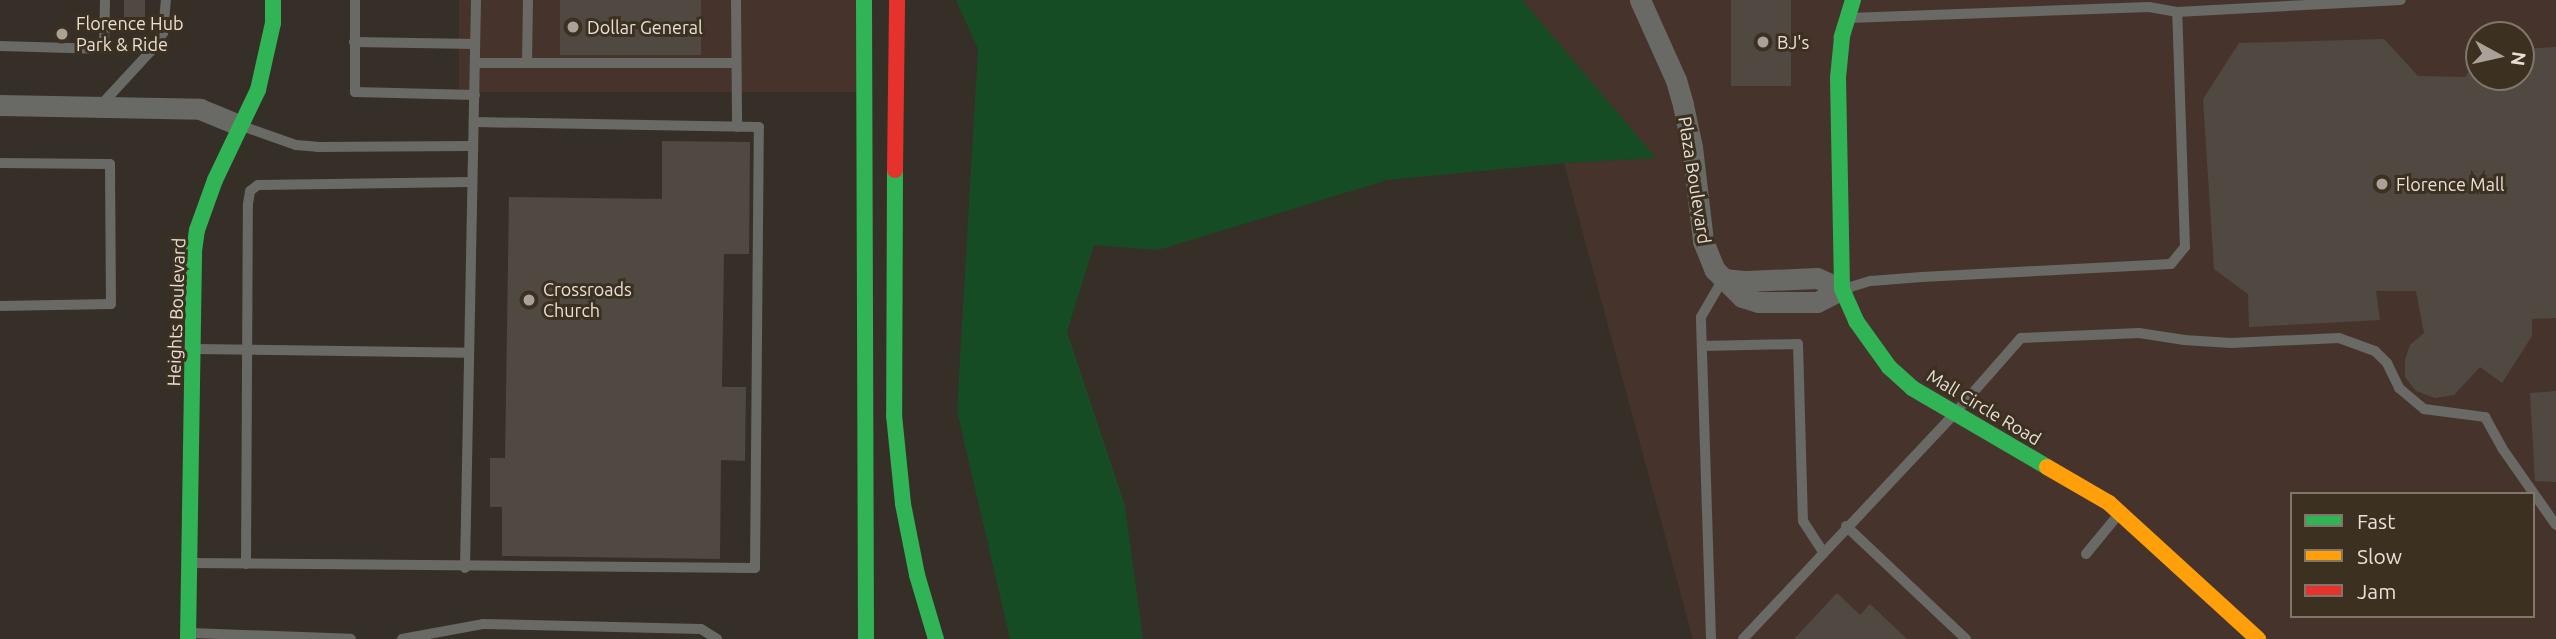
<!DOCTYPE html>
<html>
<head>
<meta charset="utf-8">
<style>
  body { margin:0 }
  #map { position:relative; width:2556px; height:639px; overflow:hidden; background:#362f27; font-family:Ubuntu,sans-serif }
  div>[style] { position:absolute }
  .commercial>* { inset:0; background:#46342c; transform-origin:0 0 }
  .green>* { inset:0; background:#164c24 }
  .building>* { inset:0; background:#4f4942; transform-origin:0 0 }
  .lane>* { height:10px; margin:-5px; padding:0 5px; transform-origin:5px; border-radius:5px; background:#696965 }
  .street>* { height:21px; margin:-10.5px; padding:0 10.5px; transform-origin:10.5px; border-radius:10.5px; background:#696965 }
  .fast>* { height:16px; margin:-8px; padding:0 8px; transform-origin:8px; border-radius:8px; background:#30b455 }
  .slow>* { height:16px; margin:-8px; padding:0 8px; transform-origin:8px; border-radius:8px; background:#ff9f0a }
  .jam>* { height:16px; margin:-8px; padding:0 8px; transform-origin:8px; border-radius:8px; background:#e5322d }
  .dots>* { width:19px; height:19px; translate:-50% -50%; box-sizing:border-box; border:4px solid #3c3021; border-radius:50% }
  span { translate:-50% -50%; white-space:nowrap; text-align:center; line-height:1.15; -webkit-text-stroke:6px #3c3021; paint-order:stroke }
  .poi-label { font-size:18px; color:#e8e0d6 }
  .left { translate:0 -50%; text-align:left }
  .street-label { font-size:18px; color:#e8e0d6 }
  .legend { position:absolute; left:2290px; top:492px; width:245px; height:126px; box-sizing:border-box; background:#3c3021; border:2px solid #817669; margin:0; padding:9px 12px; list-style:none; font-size:21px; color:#e8e0d6 }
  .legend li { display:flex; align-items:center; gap:14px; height:35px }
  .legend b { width:35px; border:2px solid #817669 }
  .north { position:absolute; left:2465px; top:21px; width:70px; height:70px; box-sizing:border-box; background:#3c3021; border:2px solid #817669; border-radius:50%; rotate:98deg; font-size:19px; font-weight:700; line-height:28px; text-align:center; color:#e8e0d6 }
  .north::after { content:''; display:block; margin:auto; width:24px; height:32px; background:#aaa299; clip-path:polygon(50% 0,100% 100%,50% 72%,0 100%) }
</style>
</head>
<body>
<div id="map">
  <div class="commercial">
    <div style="left:459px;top:0;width:405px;height:92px"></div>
    <div style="clip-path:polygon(evenodd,1522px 0,2556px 0,2556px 639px,1693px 639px,1564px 163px,1655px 158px,1522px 0,2479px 35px,2521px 35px,2521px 77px,2479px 77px,2479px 35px,1522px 0,2292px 494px,2533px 494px,2533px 616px,2292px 616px,2292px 494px)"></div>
  </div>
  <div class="green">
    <div style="clip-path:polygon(956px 0,1522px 0,1656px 158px,1564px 163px,1387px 180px,1158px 250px,1094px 245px,1067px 332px,1125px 506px,1143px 639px,1010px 639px,957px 411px,978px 49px)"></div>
  </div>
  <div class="building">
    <div style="left:124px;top:0;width:21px;height:17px"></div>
    <div style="left:560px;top:0;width:141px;height:55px"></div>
    <div style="left:1731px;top:0;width:60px;height:86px"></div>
    <div style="clip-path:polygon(2384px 39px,2418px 76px,2465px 77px,2479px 56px,2479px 77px,2521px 77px,2521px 49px,2556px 47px,2556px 318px,2532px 319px,2532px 336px,2502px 383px,2480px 367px,2454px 395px,2435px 398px,2416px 391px,2405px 377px,2405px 360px,2410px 345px,2424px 333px,2416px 291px,2376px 291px,2380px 320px,2249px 327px,2248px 294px,2214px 269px,2203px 99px,2239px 43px)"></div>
    <div style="clip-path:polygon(662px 141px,750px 142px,749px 254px,724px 254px,722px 387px,746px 387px,745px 461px,721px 460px,720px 559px,502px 556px,502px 507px,490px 507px,490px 458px,505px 458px,509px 197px,662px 199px)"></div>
    <div style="clip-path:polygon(2556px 391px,2556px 482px,2535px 481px,2530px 393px)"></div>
    <div style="clip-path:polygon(1837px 593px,1860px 615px,1870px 604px,1907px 639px,1794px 639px)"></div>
  </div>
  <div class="lane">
    <div style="left:355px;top:0;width:92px;rotate:90deg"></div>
    <div style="left:355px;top:92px;width:120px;rotate:1.4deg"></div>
    <div style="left:736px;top:0;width:127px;rotate:89.5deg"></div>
    <div style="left:1849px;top:18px;width:300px;rotate:-2.1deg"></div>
    <div style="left:2149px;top:7px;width:28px;rotate:10deg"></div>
    <div style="left:2177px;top:12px;width:224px;rotate:-3.1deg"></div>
    <div style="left:354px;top:42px;width:121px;rotate:0.9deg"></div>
    <div style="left:0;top:46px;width:104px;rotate:1.7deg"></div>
    <div style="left:104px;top:49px;width:49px;rotate:-88.8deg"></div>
    <div style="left:475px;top:63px;width:261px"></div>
    <div style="left:527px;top:63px;width:63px;rotate:-89.1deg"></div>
    <div style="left:100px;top:106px;width:75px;rotate:-47.2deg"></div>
    <div style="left:151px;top:51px;width:22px;rotate:-56deg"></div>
    <div style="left:163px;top:33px;width:33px;rotate:-85deg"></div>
    <div style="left:242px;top:126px;width:57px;rotate:19.4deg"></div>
    <div style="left:296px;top:145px;width:21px;rotate:5deg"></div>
    <div style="left:317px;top:147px;width:155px;rotate:-0.4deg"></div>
    <div style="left:0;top:163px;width:110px;rotate:0.5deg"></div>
    <div style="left:110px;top:164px;width:140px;rotate:89.6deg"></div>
    <div style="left:111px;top:304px;width:111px;rotate:179deg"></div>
    <div style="left:1844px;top:289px;width:28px;rotate:-17deg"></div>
    <div style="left:1871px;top:281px;width:51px;rotate:-4.5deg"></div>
    <div style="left:1922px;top:277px;width:249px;rotate:-3deg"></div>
    <div style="left:2171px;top:264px;width:22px;rotate:-51deg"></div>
    <div style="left:2185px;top:247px;width:235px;rotate:-91.9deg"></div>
    <div style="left:1702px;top:346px;width:96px;rotate:-1.2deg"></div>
    <div style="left:1798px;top:344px;width:177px;rotate:88.4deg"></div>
    <div style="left:1803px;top:521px;width:37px;rotate:57deg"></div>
    <div style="left:195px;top:349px;width:273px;rotate:0.8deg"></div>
    <div style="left:1846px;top:526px;width:165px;rotate:43.3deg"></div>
    <div style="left:2086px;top:554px;width:50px;rotate:-50.6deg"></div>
    <div style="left:190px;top:563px;width:565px;rotate:0.51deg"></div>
    <div style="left:755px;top:568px;width:441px;rotate:-89.5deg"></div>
    <div style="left:759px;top:127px;width:285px;rotate:-179deg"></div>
    <div style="left:246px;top:564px;width:360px;rotate:-89.7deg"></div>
    <div style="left:248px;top:204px;width:13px;rotate:-81deg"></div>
    <div style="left:250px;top:191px;width:10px;rotate:-37deg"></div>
    <div style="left:258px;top:185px;width:213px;rotate:-0.8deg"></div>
    <div style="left:465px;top:568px;width:568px;rotate:-88.89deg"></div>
    <div style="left:191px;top:633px;width:160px;rotate:2.1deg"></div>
    <div style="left:402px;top:639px;width:82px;rotate:-10.5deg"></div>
    <div style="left:483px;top:624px;width:218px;rotate:1.3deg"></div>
    <div style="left:701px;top:629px;width:19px;rotate:32deg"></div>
    <div style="left:1711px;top:639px;width:322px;rotate:-91.8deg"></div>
    <div style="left:1701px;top:317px;width:44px;rotate:-59.9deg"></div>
    <div style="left:1743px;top:639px;width:310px;rotate:-46.8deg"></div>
    <div style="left:1955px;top:413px;width:100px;rotate:-48.7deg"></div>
    <div style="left:2021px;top:338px;width:118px;rotate:-2.4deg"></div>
    <div style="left:2139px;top:333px;width:46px;rotate:8.8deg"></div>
    <div style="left:2184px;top:340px;width:47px;rotate:3.7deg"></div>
    <div style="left:2231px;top:343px;width:108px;rotate:-2.7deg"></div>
    <div style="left:2339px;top:338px;width:38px;rotate:20deg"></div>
    <div style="left:2375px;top:351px;width:17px;rotate:45deg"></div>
    <div style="left:2387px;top:363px;width:28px;rotate:64deg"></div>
    <div style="left:2399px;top:388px;width:33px;rotate:40deg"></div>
    <div style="left:2424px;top:409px;width:62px;rotate:7.5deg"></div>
    <div style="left:2485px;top:417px;width:35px;rotate:61deg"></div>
    <div style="left:2502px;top:448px;width:94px;rotate:55deg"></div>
  </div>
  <div class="street">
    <div style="left:1640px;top:0;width:88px;rotate:65.8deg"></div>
    <div style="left:1676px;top:80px;width:26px;rotate:74deg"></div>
    <div style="left:1683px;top:105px;width:43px;rotate:77.9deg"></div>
    <div style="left:1692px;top:147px;width:95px;rotate:83.3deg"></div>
    <div style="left:1703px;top:241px;width:31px;rotate:68deg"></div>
    <div style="left:1715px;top:270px;width:38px;rotate:45deg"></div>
    <div style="left:1742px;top:297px;width:17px;rotate:17deg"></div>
    <div style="left:1758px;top:302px;width:59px"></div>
    <div style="left:1817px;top:302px;width:28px;rotate:-27deg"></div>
    <div style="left:0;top:105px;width:200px;rotate:1.1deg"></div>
    <div style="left:200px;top:109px;width:42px;rotate:22.3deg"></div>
    <div style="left:1723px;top:279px;width:24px;rotate:5deg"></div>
    <div style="left:1747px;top:281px;width:70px;rotate:-2.5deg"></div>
    <div style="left:1817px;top:278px;width:27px;rotate:24deg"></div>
  </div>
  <div class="fast">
    <div style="left:864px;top:0;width:639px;rotate:89.82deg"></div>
    <div style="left:1853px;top:0;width:39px;rotate:107deg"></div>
    <div style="left:1842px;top:37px;width:41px;rotate:95.6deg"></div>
    <div style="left:1838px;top:78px;width:211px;rotate:88.9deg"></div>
    <div style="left:1842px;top:289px;width:35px;rotate:66deg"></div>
    <div style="left:1856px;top:321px;width:57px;rotate:54.3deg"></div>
    <div style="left:1889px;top:367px;width:31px;rotate:42deg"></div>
    <div style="left:1912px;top:388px;width:156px;rotate:30.3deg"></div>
    <div style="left:895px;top:170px;width:245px;rotate:90.2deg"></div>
    <div style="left:894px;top:415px;width:89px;rotate:84.2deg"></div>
    <div style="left:903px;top:504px;width:72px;rotate:78.8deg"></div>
    <div style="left:917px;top:575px;width:67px;rotate:73.5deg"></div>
    <div style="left:188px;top:639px;width:388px;rotate:-89.1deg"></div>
    <div style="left:194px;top:251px;width:21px;rotate:-82deg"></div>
    <div style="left:197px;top:230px;width:53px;rotate:-70.2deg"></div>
    <div style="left:215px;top:180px;width:100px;rotate:-64.5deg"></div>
    <div style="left:258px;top:90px;width:69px;rotate:-77.4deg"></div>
    <div style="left:273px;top:23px;width:23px;rotate:-90deg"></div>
  </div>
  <div class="slow">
    <div style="left:2047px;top:467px;width:72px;rotate:30.1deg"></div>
    <div style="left:2109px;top:503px;width:202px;rotate:42.4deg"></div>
  </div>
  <div class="jam">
    <div style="left:895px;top:170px;width:170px;rotate:-89.3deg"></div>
  </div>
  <div class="dots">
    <div style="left:573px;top:27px;background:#aaa299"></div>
    <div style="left:62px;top:34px;background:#aaa299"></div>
    <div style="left:1763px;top:42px;background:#aaa299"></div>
    <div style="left:2382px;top:184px;background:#aaa299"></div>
    <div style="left:529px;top:300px;background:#aaa299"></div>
  </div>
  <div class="poi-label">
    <span class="left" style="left:76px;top:34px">Florence Hub<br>Park &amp; Ride</span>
    <span class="left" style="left:587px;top:27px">Dollar General</span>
    <span class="left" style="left:1777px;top:42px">BJ's</span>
    <span class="left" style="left:2396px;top:184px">Florence Mall</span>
    <span class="left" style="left:543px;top:300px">Crossroads<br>Church</span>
  </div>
  <div class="street-label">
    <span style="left:1695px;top:180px;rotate:81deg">Plaza Boulevard</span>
    <span style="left:176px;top:312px;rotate:-88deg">Heights Boulevard</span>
    <span style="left:1984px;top:407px;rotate:31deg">Mall Circle Road</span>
  </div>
  <ul class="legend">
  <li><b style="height:9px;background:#30b455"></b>Fast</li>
  <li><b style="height:9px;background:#ff9f0a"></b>Slow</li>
  <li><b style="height:9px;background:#e5322d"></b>Jam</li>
  </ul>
  <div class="north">N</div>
</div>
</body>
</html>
